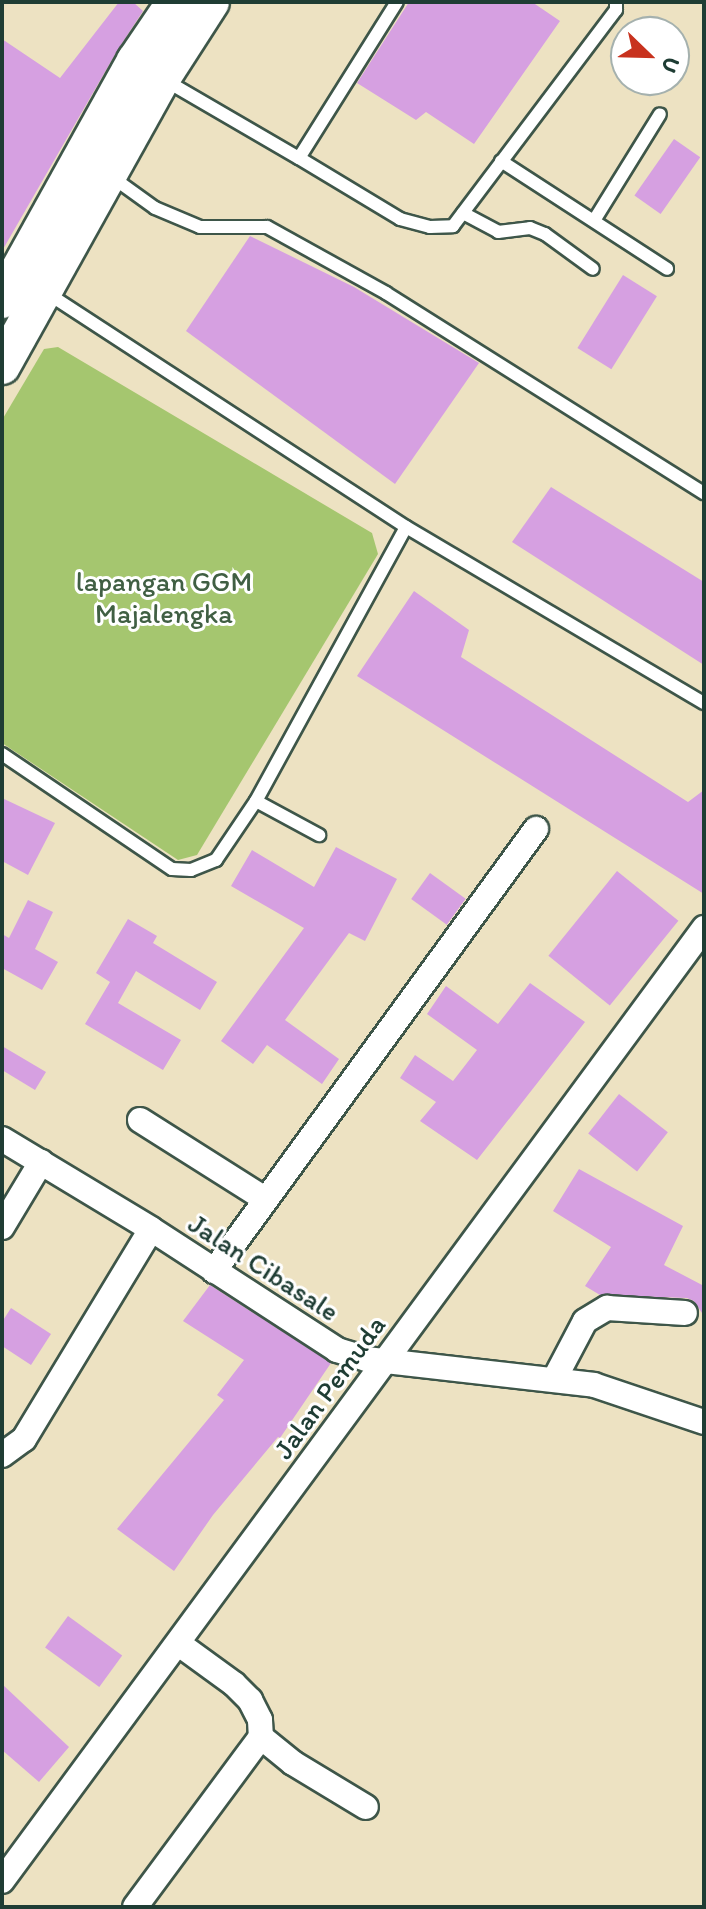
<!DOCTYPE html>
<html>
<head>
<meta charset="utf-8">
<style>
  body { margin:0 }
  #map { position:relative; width:706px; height:1909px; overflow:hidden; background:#ede2c2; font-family:Itim,sans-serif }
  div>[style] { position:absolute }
  .green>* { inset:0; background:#a5c66f }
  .building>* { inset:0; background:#d6a0e1; transform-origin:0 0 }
  .roads { filter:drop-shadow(2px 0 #3e5649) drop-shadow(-2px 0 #3e5649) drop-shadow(0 2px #3e5649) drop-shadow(0 -2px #3e5649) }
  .service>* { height:12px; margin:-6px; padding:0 6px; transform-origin:6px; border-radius:6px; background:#fff }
  .minor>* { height:24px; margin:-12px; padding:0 12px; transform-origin:12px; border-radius:12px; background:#fff }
  .primary>* { height:36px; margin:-18px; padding:0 18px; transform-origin:18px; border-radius:18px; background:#fff }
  span { translate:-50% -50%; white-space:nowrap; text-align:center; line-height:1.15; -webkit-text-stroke:6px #fff; paint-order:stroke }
  .park-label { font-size:28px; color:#405f43 }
  .street-label { font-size:28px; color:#1f3d34 }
  .frame { position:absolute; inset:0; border:4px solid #1f3d34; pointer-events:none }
  .north { position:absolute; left:610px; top:16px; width:80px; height:80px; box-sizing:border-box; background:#fff; border:2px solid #a5b1ae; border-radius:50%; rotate:113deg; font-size:22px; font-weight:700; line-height:32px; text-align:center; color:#1f3d34 }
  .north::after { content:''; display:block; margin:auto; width:28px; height:36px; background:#c8321e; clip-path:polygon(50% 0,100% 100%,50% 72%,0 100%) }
</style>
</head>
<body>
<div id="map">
  <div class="green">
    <div style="clip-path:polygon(58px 347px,372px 533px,378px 554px,197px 855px,178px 860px,2px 743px,2px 420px,44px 349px)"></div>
  </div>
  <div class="building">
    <div style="clip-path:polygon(119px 2px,133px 2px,143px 11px,117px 51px,2px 251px,2px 39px,60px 78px)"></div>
    <div style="clip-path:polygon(409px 2px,532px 2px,560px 21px,474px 144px,426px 112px,416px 120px,357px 83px)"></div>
    <div style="left:674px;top:139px;width:32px;height:69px;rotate:35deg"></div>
    <div style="clip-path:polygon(250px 236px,354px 287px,479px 363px,395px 484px,186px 331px)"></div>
    <div style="left:623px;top:275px;width:40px;height:86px;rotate:32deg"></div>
    <div style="clip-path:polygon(551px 487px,704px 582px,704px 665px,512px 542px)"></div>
    <div style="clip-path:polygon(414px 591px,469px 630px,461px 657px,688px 802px,704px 790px,704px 894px,357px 676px)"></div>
    <div style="clip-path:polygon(2px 798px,55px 823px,28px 875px,2px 861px)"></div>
    <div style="clip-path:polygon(336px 847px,397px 879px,365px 941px,349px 933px,285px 1020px,339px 1059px,322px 1084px,267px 1045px,253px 1064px,221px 1041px,304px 928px,231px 886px,252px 850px,314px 887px)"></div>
    <div style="left:617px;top:871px;width:79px;height:109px;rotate:39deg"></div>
    <div style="left:430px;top:873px;width:44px;height:32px;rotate:36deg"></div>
    <div style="clip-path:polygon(28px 900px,53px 912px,35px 949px,58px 962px,42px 990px,2px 968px,2px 934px,9px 938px)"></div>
    <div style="clip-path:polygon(128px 919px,157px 936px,153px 943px,217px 982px,200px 1010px,136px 971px,118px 1003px,181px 1040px,163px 1070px,85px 1024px,110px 982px,96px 973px)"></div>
    <div style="clip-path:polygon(530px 983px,585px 1022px,477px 1160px,420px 1121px,436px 1102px,400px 1078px,415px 1055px,453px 1081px,477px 1050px,427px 1014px,446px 986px,498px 1024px)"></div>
    <div style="clip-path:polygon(2px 1046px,46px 1072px,35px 1090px,2px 1070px)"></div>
    <div style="left:619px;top:1094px;width:62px;height:50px;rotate:38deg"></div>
    <div style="clip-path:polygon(579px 1169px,683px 1226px,664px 1265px,704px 1286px,704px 1316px,694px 1301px,687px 1298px,600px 1295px,585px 1286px,611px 1247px,553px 1211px)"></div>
    <div style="clip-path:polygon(210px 1285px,331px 1363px,280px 1438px,278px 1437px,213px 1515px,174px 1571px,117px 1529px,224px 1400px,217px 1395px,244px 1360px,183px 1321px)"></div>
    <div style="clip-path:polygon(11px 1308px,51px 1334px,31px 1365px,2px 1346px,2px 1322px)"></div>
    <div style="left:68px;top:1616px;width:67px;height:39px;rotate:36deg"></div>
    <div style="clip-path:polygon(2px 1684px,69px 1747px,39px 1782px,2px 1750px)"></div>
  </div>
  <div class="roads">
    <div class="service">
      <div style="left:163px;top:79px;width:157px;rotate:30.2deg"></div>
      <div style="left:299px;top:158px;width:184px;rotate:-57.9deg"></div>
      <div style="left:299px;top:158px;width:118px;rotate:31.1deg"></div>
      <div style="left:400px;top:219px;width:31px;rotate:15deg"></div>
      <div style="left:430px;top:227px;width:23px;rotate:-2deg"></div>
      <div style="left:453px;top:226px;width:271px;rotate:-53deg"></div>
      <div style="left:616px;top:10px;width:8px;rotate:-90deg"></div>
      <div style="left:501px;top:161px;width:198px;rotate:33deg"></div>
      <div style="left:112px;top:177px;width:53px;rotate:35.8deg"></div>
      <div style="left:155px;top:208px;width:49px;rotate:22.9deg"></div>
      <div style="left:200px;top:227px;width:67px"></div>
      <div style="left:267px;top:227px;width:136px;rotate:29deg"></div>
      <div style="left:386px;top:293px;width:376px;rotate:32.2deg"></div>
      <div style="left:463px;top:213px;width:40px;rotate:28deg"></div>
      <div style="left:498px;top:232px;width:32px;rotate:-7deg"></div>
      <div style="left:530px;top:228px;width:16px;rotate:22deg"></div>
      <div style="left:545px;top:234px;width:59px;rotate:36.1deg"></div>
      <div style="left:595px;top:219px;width:123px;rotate:-58.2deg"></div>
      <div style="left:47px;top:293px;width:429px;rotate:33.1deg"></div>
      <div style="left:406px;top:527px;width:346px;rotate:30.6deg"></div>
      <div style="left:2px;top:754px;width:205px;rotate:34.1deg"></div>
      <div style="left:172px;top:869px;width:19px;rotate:3deg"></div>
      <div style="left:191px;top:870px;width:27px;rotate:-22deg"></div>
      <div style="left:216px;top:860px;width:71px;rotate:-55.9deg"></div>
      <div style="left:256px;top:801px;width:312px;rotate:-61.3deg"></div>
      <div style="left:256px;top:801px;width:72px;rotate:28.4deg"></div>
    </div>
    <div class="minor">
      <div style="left:140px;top:1120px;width:148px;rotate:32.3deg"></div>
      <div style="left:2px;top:1139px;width:174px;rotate:31.1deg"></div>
      <div style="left:151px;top:1229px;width:222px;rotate:33deg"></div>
      <div style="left:337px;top:1350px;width:31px;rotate:17deg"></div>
      <div style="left:367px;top:1359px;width:228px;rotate:6.5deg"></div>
      <div style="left:594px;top:1385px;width:116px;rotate:18.6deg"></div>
      <div style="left:2px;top:1227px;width:76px;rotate:-59deg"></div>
      <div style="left:214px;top:1271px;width:547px;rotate:-53.93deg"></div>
      <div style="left:555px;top:1378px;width:64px;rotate:-62.2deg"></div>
      <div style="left:585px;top:1321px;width:26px;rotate:-31deg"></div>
      <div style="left:607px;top:1308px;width:78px;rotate:3.7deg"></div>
      <div style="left:2px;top:1455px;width:27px;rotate:-36deg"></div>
      <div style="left:24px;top:1439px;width:245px;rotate:-58.8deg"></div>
      <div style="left:179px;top:1644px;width:68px;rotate:36deg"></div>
      <div style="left:234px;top:1684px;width:23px;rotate:45deg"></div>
      <div style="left:250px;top:1700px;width:22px;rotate:63deg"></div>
      <div style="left:260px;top:1720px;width:17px;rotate:87deg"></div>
      <div style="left:261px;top:1737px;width:41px;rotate:39.1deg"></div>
      <div style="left:293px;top:1763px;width:85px;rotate:31.1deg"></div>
      <div style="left:2px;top:1881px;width:1184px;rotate:-53.62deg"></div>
      <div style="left:135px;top:1907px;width:212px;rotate:-53.5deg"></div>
    </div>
    <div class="primary">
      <div style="left:2px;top:300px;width:274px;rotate:-60.9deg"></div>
      <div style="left:135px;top:61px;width:71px;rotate:-55.9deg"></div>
      <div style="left:2px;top:366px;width:329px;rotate:-60.9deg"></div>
      <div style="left:162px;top:78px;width:90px;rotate:-57.2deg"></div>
    </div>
  </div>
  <div class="park-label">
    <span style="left:164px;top:597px">lapangan GGM<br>Majalengka</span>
  </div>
  <div class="street-label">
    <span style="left:264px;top:1267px;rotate:33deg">Jalan Cibasale</span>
    <span style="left:329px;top:1387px;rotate:-54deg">Jalan Pemuda</span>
  </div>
  <div class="frame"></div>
  <div class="north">U</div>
</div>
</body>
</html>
